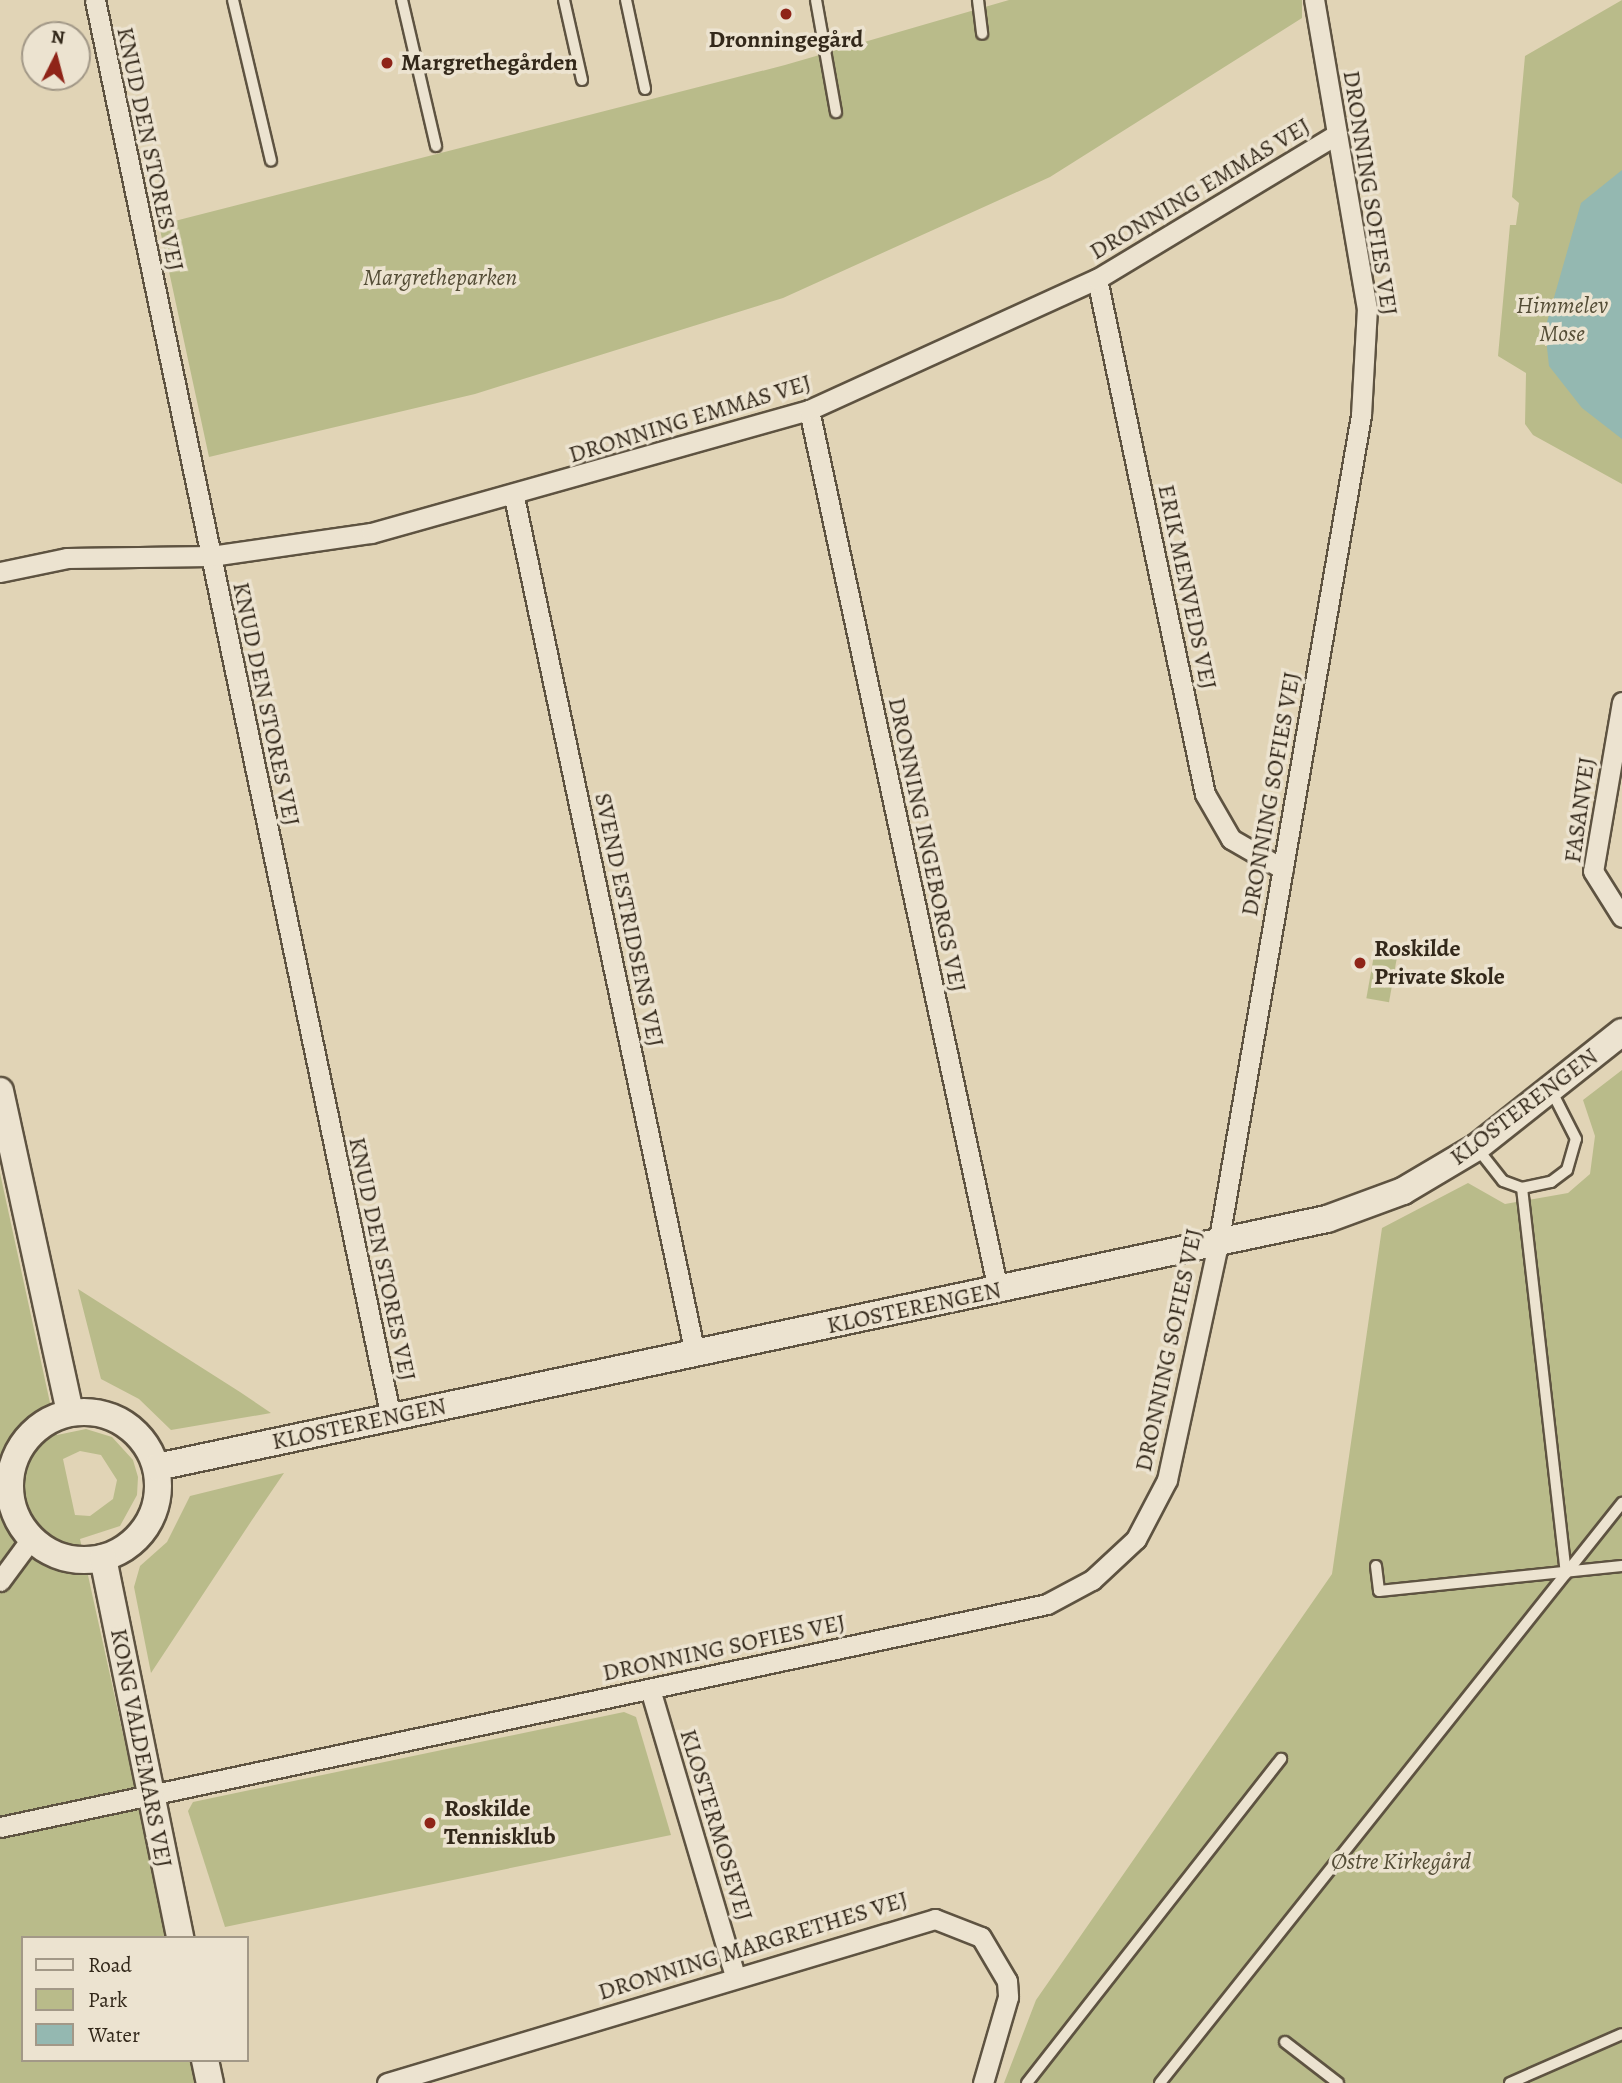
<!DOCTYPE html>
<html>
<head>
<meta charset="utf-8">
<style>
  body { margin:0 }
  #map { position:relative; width:1622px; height:2083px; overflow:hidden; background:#e1d4b6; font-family:Alegreya,serif }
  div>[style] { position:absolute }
  .green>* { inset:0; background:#b9bb8a; transform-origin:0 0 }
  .water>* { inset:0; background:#94b8b1 }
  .roads { filter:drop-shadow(2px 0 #5e5341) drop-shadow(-2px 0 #5e5341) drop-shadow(0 2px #5e5341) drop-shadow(0 -2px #5e5341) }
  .lane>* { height:10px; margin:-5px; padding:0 5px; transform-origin:5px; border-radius:5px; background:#ece3d0 }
  .street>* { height:19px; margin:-9.5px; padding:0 9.5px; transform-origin:9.5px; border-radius:9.5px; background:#ece3d0 }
  .secondary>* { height:26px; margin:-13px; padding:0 13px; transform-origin:13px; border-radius:13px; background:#ece3d0 }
  .secondary>.ring { margin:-13px; padding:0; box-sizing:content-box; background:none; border:26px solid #ece3d0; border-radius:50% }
  .dots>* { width:19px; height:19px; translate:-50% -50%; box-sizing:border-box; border:4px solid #ece3d0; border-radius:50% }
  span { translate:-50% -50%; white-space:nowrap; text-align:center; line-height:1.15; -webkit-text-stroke:7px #ece3d0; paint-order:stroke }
  .poi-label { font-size:24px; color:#33281a; font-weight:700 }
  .left { translate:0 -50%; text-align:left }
  .street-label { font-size:24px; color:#33281a }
  .park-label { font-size:24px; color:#544d36; font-style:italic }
  .legend { position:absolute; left:21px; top:1936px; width:228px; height:126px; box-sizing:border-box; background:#ece3d0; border:2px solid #a29887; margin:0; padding:9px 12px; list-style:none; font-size:21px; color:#33281a }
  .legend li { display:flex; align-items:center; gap:14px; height:35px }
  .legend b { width:35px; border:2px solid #a29887 }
  .north { position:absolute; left:21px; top:21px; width:70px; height:70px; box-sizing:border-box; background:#ece3d0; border:2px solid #a29887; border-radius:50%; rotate:6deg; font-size:19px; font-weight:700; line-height:28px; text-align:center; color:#33281a }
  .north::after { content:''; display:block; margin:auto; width:24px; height:32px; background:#8f2418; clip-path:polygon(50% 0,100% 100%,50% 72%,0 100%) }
</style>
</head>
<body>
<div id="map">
  <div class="green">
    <div style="clip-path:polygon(1009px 0,1302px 0,1302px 18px,1050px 177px,783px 298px,475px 394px,209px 457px,159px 225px,785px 65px)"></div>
    <div style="clip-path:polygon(1622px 0,1622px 484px,1533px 435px,1525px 424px,1526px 373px,1498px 356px,1510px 225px,1516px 225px,1519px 203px,1512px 197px,1525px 56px)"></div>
    <div style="left:1374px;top:955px;width:23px;height:44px;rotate:10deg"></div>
    <div style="clip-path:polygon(1622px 1070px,1622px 2083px,1004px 2083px,1036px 2000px,1332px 1574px,1382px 1228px,1468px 1183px,1505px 1204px,1568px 1193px,1590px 1174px,1595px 1136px,1583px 1100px)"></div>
    <div style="clip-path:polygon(evenodd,0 1173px,57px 1435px,86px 1429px,112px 1437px,133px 1460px,138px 1477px,137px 1495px,120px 1526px,80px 1539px,168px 1938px,23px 1938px,23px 2060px,194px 2060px,199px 2083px,0 2083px,0 1173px,80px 1451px,101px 1455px,117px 1480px,113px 1499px,90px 1516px,75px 1515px,63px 1459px,80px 1451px)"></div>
    <div style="clip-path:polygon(78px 1289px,240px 1392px,271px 1413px,171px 1430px,139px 1399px,101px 1379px)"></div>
    <div style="clip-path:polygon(284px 1473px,252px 1520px,151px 1673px,134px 1587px,140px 1566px,167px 1542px,190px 1496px)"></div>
    <div style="clip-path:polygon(624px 1712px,636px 1717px,671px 1835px,225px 1927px,188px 1811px,193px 1802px)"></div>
  </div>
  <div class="water">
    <div style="clip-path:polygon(1622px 170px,1622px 439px,1582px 408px,1549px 366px,1545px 329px,1581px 203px)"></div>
  </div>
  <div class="roads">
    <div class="lane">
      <div style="left:233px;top:0;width:165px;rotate:76.7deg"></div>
      <div style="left:402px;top:0;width:150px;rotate:76.9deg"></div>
      <div style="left:564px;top:0;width:82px;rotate:77.3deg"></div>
      <div style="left:626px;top:0;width:91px;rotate:77.9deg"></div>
      <div style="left:816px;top:0;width:114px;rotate:79.9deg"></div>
      <div style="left:978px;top:0;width:34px;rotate:83deg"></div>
      <div style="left:1477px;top:1148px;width:42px;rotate:51.8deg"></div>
      <div style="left:1503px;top:1181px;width:20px;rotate:20deg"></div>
      <div style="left:1522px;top:1188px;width:30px;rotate:-12deg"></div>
      <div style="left:1551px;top:1182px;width:20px;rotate:-37deg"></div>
      <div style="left:1567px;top:1170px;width:32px;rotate:-74deg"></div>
      <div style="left:1576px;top:1139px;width:55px;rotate:-117deg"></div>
      <div style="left:1522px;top:1188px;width:388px;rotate:83.5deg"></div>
      <div style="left:1376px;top:1566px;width:25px;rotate:83deg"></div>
      <div style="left:1379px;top:1591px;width:244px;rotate:-5.9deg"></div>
      <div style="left:1285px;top:2042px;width:67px;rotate:37.7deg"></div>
      <div style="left:1027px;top:2083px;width:412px;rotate:-51.9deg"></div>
      <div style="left:1160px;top:2083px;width:742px;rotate:-51.46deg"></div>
      <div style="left:1510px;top:2083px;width:122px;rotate:-23.6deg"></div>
    </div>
    <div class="street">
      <div style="left:95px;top:0;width:1449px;rotate:78.21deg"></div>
      <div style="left:1097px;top:279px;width:526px;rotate:78.16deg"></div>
      <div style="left:1205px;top:794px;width:52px;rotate:60deg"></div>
      <div style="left:1231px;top:839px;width:60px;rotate:30deg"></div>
      <div style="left:809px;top:410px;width:900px;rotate:77.88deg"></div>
      <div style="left:514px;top:497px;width:876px;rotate:78.07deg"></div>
      <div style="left:0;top:572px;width:68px;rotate:-11.8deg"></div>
      <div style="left:67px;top:558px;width:144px;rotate:-0.8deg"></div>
      <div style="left:211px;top:556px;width:162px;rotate:-8.2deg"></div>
      <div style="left:371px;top:533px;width:455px;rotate:-15.7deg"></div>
      <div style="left:809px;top:410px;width:316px;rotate:-24.5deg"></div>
      <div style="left:1097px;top:279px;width:280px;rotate:-31.1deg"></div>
      <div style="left:1622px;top:702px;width:171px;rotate:99.7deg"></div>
      <div style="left:1593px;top:871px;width:54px;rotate:57.8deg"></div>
      <div style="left:0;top:1581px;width:52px;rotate:-53.6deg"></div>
      <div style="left:650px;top:1689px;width:299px;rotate:73.5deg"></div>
      <div style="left:0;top:1827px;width:1070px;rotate:-12.02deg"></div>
      <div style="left:1047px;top:1604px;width:51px;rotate:-28.1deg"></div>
      <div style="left:1092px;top:1580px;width:60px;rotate:-43deg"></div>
      <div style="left:1136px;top:1539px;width:67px;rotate:-62.3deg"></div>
      <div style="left:1167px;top:1480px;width:241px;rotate:-77.8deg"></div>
      <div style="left:1218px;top:1244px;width:841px;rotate:-80.21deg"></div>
      <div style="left:1361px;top:415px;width:106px;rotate:-86.8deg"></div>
      <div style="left:1367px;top:309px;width:314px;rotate:-99.7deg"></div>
      <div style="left:387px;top:2083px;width:572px;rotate:-16.66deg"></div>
      <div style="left:935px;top:1919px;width:49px;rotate:21.4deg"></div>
      <div style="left:981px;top:1937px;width:51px;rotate:59.4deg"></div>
      <div style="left:1007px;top:1981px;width:16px;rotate:86deg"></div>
      <div style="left:1008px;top:1997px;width:90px;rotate:106.2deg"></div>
    </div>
    <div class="secondary">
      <div style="left:0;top:1091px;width:329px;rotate:77.7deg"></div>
      <div class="ring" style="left:10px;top:1412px;width:122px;height:122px"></div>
      <div style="left:157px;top:1467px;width:1196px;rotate:-11.97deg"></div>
      <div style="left:1327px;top:1219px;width:81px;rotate:-20.2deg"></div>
      <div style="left:1403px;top:1191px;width:86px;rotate:-30.7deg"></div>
      <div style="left:1477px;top:1147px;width:185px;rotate:-38.4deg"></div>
      <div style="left:103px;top:1558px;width:388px;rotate:78.5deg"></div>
      <div style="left:205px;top:2060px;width:24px;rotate:78deg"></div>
    </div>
  </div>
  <div class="dots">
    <div style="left:786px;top:14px;background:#8f2418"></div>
    <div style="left:387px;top:63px;background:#8f2418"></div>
    <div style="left:1360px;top:963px;background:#8f2418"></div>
    <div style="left:430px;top:1823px;background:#8f2418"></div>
  </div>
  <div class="poi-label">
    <span style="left:786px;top:40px">Dronningegård</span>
    <span class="left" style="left:401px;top:63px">Margrethegården</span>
    <span class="left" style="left:1374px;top:963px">Roskilde<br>Private Skole</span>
    <span class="left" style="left:444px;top:1823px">Roskilde<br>Tennisklub</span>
  </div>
  <div class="street-label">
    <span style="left:150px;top:149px;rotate:78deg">KNUD DEN STORES VEJ</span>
    <span style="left:1200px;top:189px;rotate:-31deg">DRONNING EMMAS VEJ</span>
    <span style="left:1370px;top:193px;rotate:81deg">DRONNING SOFIES VEJ</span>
    <span style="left:690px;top:419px;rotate:-17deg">DRONNING EMMAS VEJ</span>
    <span style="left:1187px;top:587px;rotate:78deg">ERIK MENVEDS VEJ</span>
    <span style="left:266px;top:704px;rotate:78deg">KNUD DEN STORES VEJ</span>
    <span style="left:1271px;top:794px;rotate:-80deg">DRONNING SOFIES VEJ</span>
    <span style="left:1580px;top:810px;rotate:-82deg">FASANVEJ</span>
    <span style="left:927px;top:845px;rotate:78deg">DRONNING INGEBORGS VEJ</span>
    <span style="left:629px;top:920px;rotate:78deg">SVEND ESTRIDSENS VEJ</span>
    <span style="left:1524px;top:1107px;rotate:-37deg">KLOSTERENGEN</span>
    <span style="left:382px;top:1259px;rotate:78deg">KNUD DEN STORES VEJ</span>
    <span style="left:914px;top:1308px;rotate:-12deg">KLOSTERENGEN</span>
    <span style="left:1169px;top:1350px;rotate:-78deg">DRONNING SOFIES VEJ</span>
    <span style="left:359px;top:1424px;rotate:-12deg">KLOSTERENGEN</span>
    <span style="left:724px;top:1648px;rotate:-12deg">DRONNING SOFIES VEJ</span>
    <span style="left:141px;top:1748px;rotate:79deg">KONG VALDEMARS VEJ</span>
    <span style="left:716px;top:1825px;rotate:73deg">KLOSTERMOSEVEJ</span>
    <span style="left:753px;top:1946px;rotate:-17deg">DRONNING MARGRETHES VEJ</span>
  </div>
  <div class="park-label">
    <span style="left:440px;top:278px">Margretheparken</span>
    <span style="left:1562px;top:320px">Himmelev<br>Mose</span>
    <span style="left:1401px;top:1862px">Østre Kirkegård</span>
  </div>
  <ul class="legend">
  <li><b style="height:9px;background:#ece3d0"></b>Road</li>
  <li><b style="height:19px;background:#b9bb8a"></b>Park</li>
  <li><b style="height:19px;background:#94b8b1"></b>Water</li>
  </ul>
  <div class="north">N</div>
</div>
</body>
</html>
